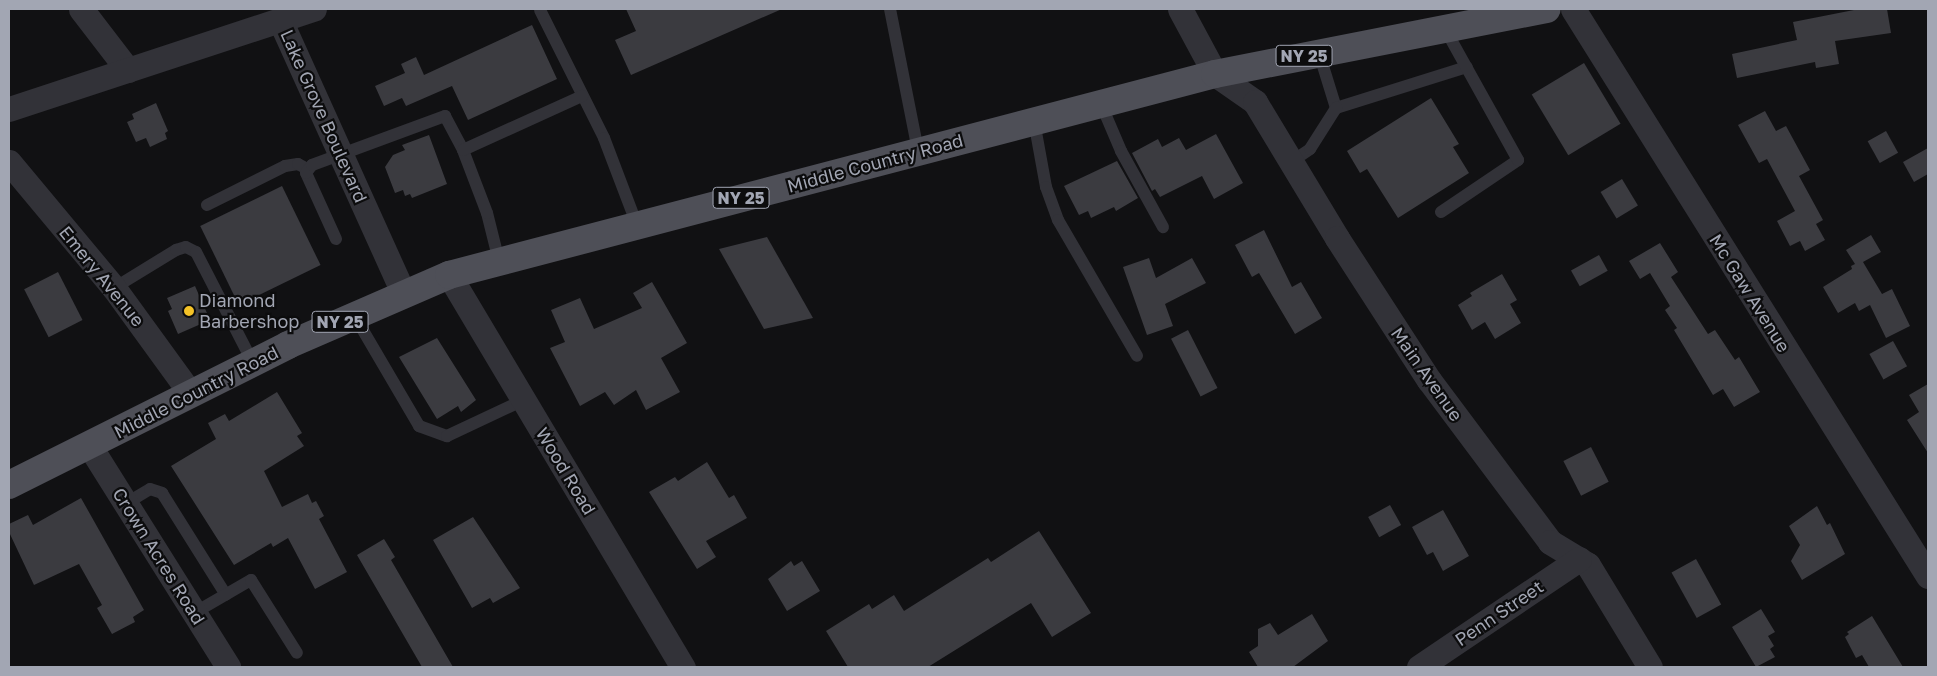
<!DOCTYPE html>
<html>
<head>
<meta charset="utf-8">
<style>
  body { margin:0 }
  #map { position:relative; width:1937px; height:676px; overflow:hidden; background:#111113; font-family:"Golos Text",sans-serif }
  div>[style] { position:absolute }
  .building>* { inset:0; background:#3b3b40; transform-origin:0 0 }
  .lane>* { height:12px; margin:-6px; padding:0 6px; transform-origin:6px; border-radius:6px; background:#323238 }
  .street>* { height:25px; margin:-12.5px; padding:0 12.5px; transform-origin:12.5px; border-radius:12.5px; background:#323238 }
  .primary>* { height:28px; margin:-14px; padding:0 14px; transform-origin:14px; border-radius:14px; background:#4e4f57 }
  .dots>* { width:14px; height:14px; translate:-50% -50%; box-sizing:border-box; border:2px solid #0c0c0d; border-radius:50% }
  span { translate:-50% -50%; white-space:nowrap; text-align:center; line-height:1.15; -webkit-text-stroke:4.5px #0c0c0d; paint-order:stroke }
  .shield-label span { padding:1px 4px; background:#0c0c0d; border:1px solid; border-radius:4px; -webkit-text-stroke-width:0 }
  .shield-label { font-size:16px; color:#a2a6b3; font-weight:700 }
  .street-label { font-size:18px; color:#a2a6b3 }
  .poi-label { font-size:18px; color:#a2a6b3 }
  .left { translate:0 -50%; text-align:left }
  .frame { position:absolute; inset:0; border:10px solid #a2a6b3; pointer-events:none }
</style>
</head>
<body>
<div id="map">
  <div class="building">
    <div style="clip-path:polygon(626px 9px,782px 9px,631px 75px,615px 40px,636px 31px)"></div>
    <div style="clip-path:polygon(1859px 9px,1887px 9px,1891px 33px,1835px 41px,1839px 64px,1816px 68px,1815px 62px,1737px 78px,1732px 54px,1797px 40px,1793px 22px)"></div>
    <div style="clip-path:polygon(532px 25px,557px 79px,468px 120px,452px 86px,406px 106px,402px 98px,384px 106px,375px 86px,405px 73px,401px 64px,416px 57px,424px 75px)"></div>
    <div style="left:1584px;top:63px;width:71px;height:61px;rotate:59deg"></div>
    <div style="clip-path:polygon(1431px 98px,1459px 144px,1453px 147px,1469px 173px,1398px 218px,1367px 169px,1360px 173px,1347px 151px)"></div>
    <div style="clip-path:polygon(156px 103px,168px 131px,165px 133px,167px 139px,150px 147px,146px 138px,136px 142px,127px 122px,134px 119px,132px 114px)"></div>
    <div style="clip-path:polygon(1765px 111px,1776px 131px,1786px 126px,1810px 170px,1799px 176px,1823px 220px,1816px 224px,1825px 240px,1805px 251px,1800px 241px,1790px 246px,1777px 221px,1795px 211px,1767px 159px,1759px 163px,1738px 125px)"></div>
    <div style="left:1886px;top:131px;width:25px;height:21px;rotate:61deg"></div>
    <div style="clip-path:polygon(1216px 134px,1243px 183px,1214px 199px,1202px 176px,1160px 197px,1155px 189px,1152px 191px,1132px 153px,1158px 139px,1162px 147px,1179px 138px,1186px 150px)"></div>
    <div style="clip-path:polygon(429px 135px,447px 184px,412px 198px,410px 194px,405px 196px,403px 190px,395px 193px,385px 167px,393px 155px,405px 150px,402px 145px)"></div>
    <div style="clip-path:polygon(1928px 148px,1928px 174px,1914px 182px,1903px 162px)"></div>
    <div style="clip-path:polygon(1117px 161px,1138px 198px,1116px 211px,1114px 207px,1091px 218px,1088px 211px,1079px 215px,1064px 186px)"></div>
    <div style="left:1622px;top:179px;width:31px;height:25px;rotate:59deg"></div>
    <div style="left:282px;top:186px;width:88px;height:91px;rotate:64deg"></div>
    <div style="clip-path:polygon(1264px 230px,1292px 287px,1301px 282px,1322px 318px,1295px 334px,1259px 273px,1252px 277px,1235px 245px)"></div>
    <div style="clip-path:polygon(1871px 235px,1881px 252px,1863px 262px,1882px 294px,1892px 289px,1910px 326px,1886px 338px,1870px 305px,1859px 311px,1855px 303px,1838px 313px,1823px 287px,1852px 269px,1851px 266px,1855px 264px,1846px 250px)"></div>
    <div style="clip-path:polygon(767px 237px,813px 318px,764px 329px,719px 249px)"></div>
    <div style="clip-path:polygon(1660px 243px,1678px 272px,1671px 277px,1708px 334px,1715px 330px,1735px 360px,1739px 357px,1760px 392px,1734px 407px,1723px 389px,1713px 395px,1674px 330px,1677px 328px,1665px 310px,1670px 306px,1650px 273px,1640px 279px,1629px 261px)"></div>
    <div style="left:1599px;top:255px;width:18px;height:32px;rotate:61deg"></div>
    <div style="clip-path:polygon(1149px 258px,1156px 278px,1192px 258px,1206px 283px,1165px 304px,1173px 326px,1147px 335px,1123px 267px)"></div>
    <div style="left:58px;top:272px;width:54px;height:38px;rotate:63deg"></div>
    <div style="clip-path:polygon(1502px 274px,1517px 300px,1510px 304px,1521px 323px,1495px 339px,1485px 322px,1472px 330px,1458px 305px,1472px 296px,1470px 293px)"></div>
    <div style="clip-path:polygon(652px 282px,687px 343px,661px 358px,680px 392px,646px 410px,636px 390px,614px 405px,605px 392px,580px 406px,550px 348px,565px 342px,551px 310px,580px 298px,594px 329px,642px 308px,633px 293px)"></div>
    <div style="clip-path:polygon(195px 286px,210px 320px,178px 334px,168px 311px,172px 309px,167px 298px)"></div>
    <div style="left:1188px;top:330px;width:65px;height:19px;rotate:63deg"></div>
    <div style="clip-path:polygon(437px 338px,476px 400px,461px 412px,458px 406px,437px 419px,399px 357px)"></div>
    <div style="left:1893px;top:341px;width:29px;height:27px;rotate:61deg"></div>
    <div style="clip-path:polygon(1928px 384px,1928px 453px,1907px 420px,1919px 412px,1909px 395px)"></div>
    <div style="clip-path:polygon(277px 392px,302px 433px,297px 436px,304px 446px,264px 471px,282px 507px,308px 494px,312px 503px,316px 501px,324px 516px,319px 519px,347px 572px,315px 589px,288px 538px,273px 547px,271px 543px,234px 565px,171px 466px,216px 439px,208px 423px,225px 414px,229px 421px)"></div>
    <div style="left:1591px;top:447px;width:39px;height:31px;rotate:63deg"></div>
    <div style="clip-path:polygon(707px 462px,729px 498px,734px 495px,747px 518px,706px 541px,716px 557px,697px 569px,649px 492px,675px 477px,678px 481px)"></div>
    <div style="clip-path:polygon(81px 498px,144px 610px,133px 617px,135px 622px,112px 634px,97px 608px,102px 605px,79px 564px,34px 585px,9px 532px,9px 524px,28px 515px,33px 525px)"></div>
    <div style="left:1390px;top:505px;width:23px;height:25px;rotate:61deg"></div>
    <div style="clip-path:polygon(1817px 506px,1827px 525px,1830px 523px,1845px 554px,1802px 580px,1791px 561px,1800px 545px,1789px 526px)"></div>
    <div style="clip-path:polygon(1443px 510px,1469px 556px,1443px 571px,1433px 552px,1427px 555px,1412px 527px)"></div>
    <div style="clip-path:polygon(473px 517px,520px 588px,493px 603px,490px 598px,472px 608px,433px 540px)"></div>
    <div style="clip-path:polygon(1039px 531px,1091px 613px,1052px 637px,1031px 603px,928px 667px,848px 667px,826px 631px,869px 604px,872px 609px,894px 595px,904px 611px,988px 558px,991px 562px)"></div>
    <div style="clip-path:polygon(384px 539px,395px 557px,391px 560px,453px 667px,422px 667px,357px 555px)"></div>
    <div style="left:1696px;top:559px;width:52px;height:28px;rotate:61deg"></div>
    <div style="clip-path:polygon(791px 561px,794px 566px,802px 561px,820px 591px,787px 611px,768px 579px)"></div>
    <div style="clip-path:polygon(1761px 609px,1775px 632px,1768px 636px,1774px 646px,1770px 649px,1775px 657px,1756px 667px,1732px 627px)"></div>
    <div style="clip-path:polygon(1312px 614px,1328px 641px,1293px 667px,1258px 667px,1249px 652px,1258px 646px,1258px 629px,1270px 623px,1278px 635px)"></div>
    <div style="clip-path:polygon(1872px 616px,1903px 667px,1869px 667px,1862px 655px,1856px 658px,1845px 637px,1849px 634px,1847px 632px)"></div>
  </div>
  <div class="lane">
    <div style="left:890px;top:9px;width:145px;rotate:78.8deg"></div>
    <div style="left:540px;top:10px;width:143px;rotate:63.4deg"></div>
    <div style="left:604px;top:138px;width:93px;rotate:69.2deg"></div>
    <div style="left:1319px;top:53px;width:58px;rotate:72.8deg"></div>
    <div style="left:1336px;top:108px;width:137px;rotate:-17.4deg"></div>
    <div style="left:1101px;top:104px;width:51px;rotate:66.9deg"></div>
    <div style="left:1121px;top:151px;width:87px;rotate:61.1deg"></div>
    <div style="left:1034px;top:121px;width:67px;rotate:79.7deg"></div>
    <div style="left:1046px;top:187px;width:35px;rotate:70deg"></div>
    <div style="left:1058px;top:220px;width:157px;rotate:59.8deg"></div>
    <div style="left:1291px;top:162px;width:23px;rotate:-34deg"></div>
    <div style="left:1310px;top:149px;width:49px;rotate:-57.6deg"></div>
    <div style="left:207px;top:205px;width:87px;rotate:-26.6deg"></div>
    <div style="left:285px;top:166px;width:13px;rotate:-9deg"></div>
    <div style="left:298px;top:164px;width:10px;rotate:29deg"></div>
    <div style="left:1441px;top:212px;width:93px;rotate:-34deg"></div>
    <div style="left:1518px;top:160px;width:152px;rotate:-119.1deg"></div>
    <div style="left:336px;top:239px;width:72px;rotate:-114.4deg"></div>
    <div style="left:306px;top:173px;width:10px;rotate:-53deg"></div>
    <div style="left:312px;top:165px;width:142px;rotate:-20.2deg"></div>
    <div style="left:445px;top:116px;width:38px;rotate:62deg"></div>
    <div style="left:499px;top:261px;width:49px;rotate:-104deg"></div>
    <div style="left:487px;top:213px;width:67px;rotate:-110.9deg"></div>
    <div style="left:463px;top:150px;width:131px;rotate:-24.4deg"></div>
    <div style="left:114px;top:288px;width:73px;rotate:-31.5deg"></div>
    <div style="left:176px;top:250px;width:10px;rotate:-17deg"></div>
    <div style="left:186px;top:247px;width:11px;rotate:27deg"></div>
    <div style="left:196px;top:252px;width:125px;rotate:62.8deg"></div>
    <div style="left:354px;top:315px;width:129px;rotate:59.6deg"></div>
    <div style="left:419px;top:426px;width:30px;rotate:20deg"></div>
    <div style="left:447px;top:436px;width:85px;rotate:-25.1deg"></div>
    <div style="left:125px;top:504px;width:29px;rotate:-31deg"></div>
    <div style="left:150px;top:489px;width:13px;rotate:18deg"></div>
    <div style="left:162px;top:493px;width:120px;rotate:57.9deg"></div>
    <div style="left:194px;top:613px;width:66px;rotate:-30.1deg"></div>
    <div style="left:251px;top:580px;width:86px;rotate:57.8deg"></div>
  </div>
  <div class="street">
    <div style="left:81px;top:9px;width:77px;rotate:52.4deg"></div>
    <div style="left:1180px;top:9px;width:74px;rotate:61.7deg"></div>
    <div style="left:1215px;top:74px;width:49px;rotate:35deg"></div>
    <div style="left:1255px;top:102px;width:159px;rotate:58.9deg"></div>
    <div style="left:1337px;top:238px;width:169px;rotate:57.1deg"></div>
    <div style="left:1429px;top:380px;width:202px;rotate:53.2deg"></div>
    <div style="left:1550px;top:542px;width:44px;rotate:31.2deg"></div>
    <div style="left:1588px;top:565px;width:119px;rotate:58.7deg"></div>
    <div style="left:1573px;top:9px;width:669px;rotate:57.95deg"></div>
    <div style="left:280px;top:20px;width:299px;rotate:65.7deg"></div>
    <div style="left:9px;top:109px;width:321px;rotate:-18.2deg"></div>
    <div style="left:9px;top:162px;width:164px;rotate:50.2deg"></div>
    <div style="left:114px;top:288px;width:131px;rotate:54deg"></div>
    <div style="left:449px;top:275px;width:457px;rotate:59.2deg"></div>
    <div style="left:89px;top:445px;width:262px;rotate:57.9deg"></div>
    <div style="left:1419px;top:667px;width:193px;rotate:-34deg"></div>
  </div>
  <div class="primary">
    <div style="left:9px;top:485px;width:312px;rotate:-26.6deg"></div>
    <div style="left:288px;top:345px;width:176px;rotate:-23.5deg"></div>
    <div style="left:449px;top:275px;width:792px;rotate:-14.7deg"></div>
    <div style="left:1215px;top:74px;width:338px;rotate:-11.1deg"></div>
  </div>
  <div class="dots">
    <div style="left:189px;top:311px;background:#f4c227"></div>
  </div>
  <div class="shield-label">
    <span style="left:1304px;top:56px">NY 25</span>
    <span style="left:741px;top:198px">NY 25</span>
    <span style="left:340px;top:322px">NY 25</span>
  </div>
  <div class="street-label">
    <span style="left:324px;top:116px;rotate:66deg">Lake Grove Boulevard</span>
    <span style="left:875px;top:163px;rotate:-15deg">Middle Country Road</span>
    <span style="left:102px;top:276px;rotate:51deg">Emery Avenue</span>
    <span style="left:1750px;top:293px;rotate:58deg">Mc Gaw Avenue</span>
    <span style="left:1427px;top:374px;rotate:55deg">Main Avenue</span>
    <span style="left:196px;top:392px;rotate:-27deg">Middle Country Road</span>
    <span style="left:566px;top:471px;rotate:59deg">Wood Road</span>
    <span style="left:159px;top:556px;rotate:58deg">Crown Acres Road</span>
    <span style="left:1499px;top:613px;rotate:-34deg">Penn Street</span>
  </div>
  <div class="poi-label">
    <span class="left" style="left:199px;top:311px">Diamond<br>Barbershop</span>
  </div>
  <div class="frame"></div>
</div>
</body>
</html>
